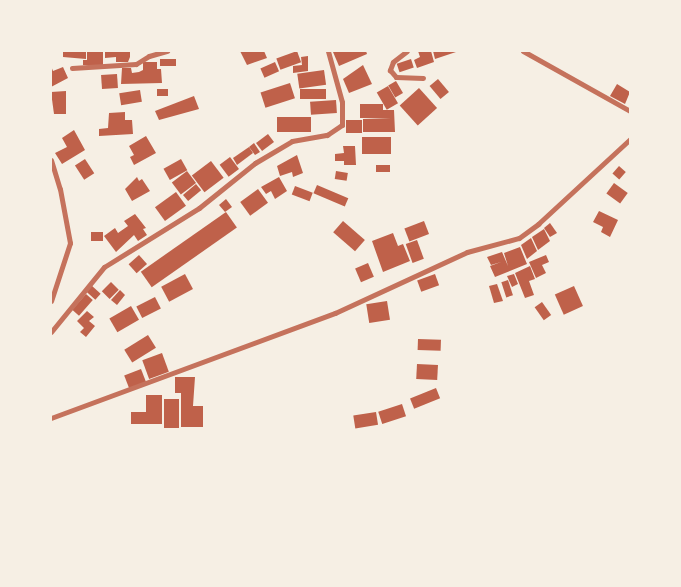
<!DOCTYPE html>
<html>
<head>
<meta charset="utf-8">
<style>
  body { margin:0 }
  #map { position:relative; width:681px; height:587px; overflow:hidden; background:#f6efe4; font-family:Ubuntu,sans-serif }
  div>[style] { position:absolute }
  .building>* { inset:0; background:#bf614a; transform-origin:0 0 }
  .minor>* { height:5px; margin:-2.5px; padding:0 2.5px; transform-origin:2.5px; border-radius:2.5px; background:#c5725c }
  span { translate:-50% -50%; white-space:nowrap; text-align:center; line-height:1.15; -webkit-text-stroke:5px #f6efe4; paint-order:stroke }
  .frame { position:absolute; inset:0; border:52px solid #f6efe4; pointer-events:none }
</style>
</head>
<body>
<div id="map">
  <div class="building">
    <div style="clip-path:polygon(63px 51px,86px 51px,86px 59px,63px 57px)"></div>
    <div style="clip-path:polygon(87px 51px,103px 51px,103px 65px,83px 65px,83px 60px,87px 60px)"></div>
    <div style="clip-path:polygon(105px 51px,130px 51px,130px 57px,128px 62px,116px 62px,116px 57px,105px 58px)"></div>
    <div style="clip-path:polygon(240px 51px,264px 51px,267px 58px,247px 65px)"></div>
    <div style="left:297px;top:51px;width:12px;height:22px;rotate:70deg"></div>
    <div style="clip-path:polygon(366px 51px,367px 54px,339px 66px,333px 52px)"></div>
    <div style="clip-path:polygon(418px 51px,431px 51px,434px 62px,417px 68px,414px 60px,420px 57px)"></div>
    <div style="clip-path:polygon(433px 51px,456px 51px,456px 52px,435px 59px)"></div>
    <div style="clip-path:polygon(308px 56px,308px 71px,293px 73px,293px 66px,302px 65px,301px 57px)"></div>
    <div style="left:176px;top:59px;width:7px;height:16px;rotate:90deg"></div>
    <div style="left:411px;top:59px;width:9px;height:15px;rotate:72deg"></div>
    <div style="clip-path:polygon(143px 62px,157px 62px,157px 69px,161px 69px,162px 83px,121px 84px,122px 68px,131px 68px,132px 73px,139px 72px,143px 70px)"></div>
    <div style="left:275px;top:62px;width:10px;height:16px;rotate:66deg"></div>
    <div style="clip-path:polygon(363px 65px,372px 84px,349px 93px,343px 79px)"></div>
    <div style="clip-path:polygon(51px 66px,53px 71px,63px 67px,68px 78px,51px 87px)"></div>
    <div style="left:324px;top:70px;width:15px;height:27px;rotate:82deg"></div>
    <div style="left:117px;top:74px;width:14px;height:16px;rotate:86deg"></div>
    <div style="left:438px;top:79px;width:17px;height:11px;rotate:50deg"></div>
    <div style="left:396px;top:81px;width:14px;height:9px;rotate:60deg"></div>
    <div style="left:290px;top:83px;width:16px;height:31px;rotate:72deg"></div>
    <div style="clip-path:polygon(617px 84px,630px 92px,625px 104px,610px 96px)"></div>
    <div style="left:388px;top:86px;width:20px;height:13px;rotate:60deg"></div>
    <div style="left:419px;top:88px;width:27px;height:26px;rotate:48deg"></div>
    <div style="left:168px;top:89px;width:7px;height:11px;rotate:90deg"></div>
    <div style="left:326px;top:89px;width:10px;height:26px;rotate:90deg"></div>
    <div style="left:140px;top:90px;width:12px;height:21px;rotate:81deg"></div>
    <div style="clip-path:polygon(66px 91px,66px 114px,54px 114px,51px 92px)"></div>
    <div style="clip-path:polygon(194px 96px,199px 109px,159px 120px,155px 111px)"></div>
    <div style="left:336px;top:100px;width:13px;height:26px;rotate:86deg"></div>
    <div style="clip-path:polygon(360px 104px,383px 104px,383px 110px,394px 110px,395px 132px,363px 132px,363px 119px,391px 118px,360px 118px)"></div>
    <div style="clip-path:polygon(125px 112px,125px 120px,132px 120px,133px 134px,99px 136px,99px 129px,108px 128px,109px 113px)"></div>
    <div style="left:277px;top:117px;width:34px;height:15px"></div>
    <div style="left:346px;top:120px;width:16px;height:13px"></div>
    <div style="clip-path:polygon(74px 130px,85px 150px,62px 164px,55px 153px,67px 147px,62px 138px)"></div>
    <div style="left:268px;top:134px;width:10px;height:15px;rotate:53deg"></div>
    <div style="clip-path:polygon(146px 136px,156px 153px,134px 165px,130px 157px,134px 155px,129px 146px)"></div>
    <div style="left:362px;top:137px;width:29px;height:17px"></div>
    <div style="clip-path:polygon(254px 143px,260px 152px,255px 155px,249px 147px)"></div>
    <div style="clip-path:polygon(343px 146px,355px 146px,356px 165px,344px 165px,344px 161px,335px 161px,335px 154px,344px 153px)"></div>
    <div style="clip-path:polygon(249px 147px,253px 153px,237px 165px,233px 158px)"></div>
    <div style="clip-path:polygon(297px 155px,303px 173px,293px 177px,292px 172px,280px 176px,277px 166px)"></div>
    <div style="left:230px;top:157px;width:15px;height:13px;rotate:53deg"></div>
    <div style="left:85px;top:159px;width:17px;height:12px;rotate:57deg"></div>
    <div style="left:181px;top:159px;width:13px;height:20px;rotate:61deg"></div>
    <div style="left:211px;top:161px;width:21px;height:24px;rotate:53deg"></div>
    <div style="left:376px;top:165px;width:14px;height:7px"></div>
    <div style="left:619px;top:166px;width:9px;height:10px;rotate:41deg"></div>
    <div style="left:187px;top:171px;width:15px;height:19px;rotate:53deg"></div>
    <div style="left:336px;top:171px;width:12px;height:8px;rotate:9deg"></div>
    <div style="clip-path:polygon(137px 177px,139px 181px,142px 179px,150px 191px,132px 201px,125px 189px)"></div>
    <div style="clip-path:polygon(279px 177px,287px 191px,275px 199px,271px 191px,266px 194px,261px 187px)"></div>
    <div style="left:614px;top:183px;width:17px;height:13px;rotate:36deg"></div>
    <div style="left:196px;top:184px;width:8px;height:17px;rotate:50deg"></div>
    <div style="left:317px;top:185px;width:34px;height:9px;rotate:23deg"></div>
    <div style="left:295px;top:186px;width:19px;height:9px;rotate:21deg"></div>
    <div style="left:258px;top:189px;width:17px;height:22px;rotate:54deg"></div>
    <div style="left:176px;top:192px;width:17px;height:26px;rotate:54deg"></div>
    <div style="clip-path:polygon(226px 199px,232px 207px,225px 212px,219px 205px)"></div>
    <div style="clip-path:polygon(599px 211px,618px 220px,610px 237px,601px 232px,603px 227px,593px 222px)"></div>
    <div style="left:226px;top:212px;width:19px;height:104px;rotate:55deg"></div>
    <div style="clip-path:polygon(135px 214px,146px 228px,143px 229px,147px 235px,138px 241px,134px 235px,116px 252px,104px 236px,115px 228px,118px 233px,128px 226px,124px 221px)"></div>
    <div style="left:343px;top:221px;width:29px;height:15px;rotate:41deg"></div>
    <div style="left:424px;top:221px;width:14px;height:21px;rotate:69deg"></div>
    <div style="clip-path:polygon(550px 223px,557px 233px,550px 237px,544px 228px)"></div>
    <div style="clip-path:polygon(544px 229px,550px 241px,538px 250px,532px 237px)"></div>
    <div style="left:91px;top:232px;width:12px;height:9px"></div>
    <div style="clip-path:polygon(393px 233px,398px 246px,403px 244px,410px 261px,383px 272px,372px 241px)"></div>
    <div style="clip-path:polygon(531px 238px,537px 251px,527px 259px,521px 245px)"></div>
    <div style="left:417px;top:240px;width:20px;height:12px;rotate:70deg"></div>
    <div style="clip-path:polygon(520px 247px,527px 264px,495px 277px,490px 266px,501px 262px,491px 265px,487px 257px,502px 252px,508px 266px,504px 253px)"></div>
    <div style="left:139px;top:255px;width:12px;height:14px;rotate:48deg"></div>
    <div style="clip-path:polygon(546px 255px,549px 262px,542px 265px,546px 273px,536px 278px,529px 262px)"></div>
    <div style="left:368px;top:263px;width:15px;height:14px;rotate:67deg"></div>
    <div style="clip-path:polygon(530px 266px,535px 279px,529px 281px,534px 295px,525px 298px,515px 273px)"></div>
    <div style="left:185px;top:274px;width:17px;height:27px;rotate:62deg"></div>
    <div style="left:435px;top:274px;width:12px;height:19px;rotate:70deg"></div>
    <div style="clip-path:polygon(514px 274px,518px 284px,512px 287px,507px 276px)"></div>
    <div style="left:508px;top:280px;width:16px;height:7px;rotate:72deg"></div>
    <div style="left:111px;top:282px;width:11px;height:13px;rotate:45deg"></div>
    <div style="clip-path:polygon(497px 284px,503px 301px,494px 303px,489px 286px)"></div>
    <div style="left:91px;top:285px;width:13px;height:8px;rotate:42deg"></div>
    <div style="left:574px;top:286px;width:22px;height:21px;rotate:66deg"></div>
    <div style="clip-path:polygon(120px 290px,125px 295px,117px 305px,111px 300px)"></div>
    <div style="left:86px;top:294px;width:9px;height:21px;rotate:41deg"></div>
    <div style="left:155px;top:297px;width:13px;height:21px;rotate:63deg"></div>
    <div style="left:387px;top:301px;width:19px;height:21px;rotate:81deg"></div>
    <div style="left:542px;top:302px;width:16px;height:9px;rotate:55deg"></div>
    <div style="left:131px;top:306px;width:16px;height:25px;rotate:60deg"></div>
    <div style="clip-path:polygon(87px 311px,94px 317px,89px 321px,95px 326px,86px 337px,80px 332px,84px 328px,77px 321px)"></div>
    <div style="left:148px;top:335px;width:15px;height:28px;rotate:58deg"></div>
    <div style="left:418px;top:339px;width:23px;height:11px;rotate:2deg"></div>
    <div style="left:162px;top:353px;width:20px;height:21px;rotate:70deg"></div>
    <div style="left:417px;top:364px;width:21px;height:15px;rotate:3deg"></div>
    <div style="left:141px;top:369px;width:14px;height:18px;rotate:69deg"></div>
    <div style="clip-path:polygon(175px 377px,195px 377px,193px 406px,203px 406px,203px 427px,181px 427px,181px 393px,175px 393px)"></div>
    <div style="left:436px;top:388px;width:11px;height:28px;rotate:68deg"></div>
    <div style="clip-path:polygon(146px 395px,162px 395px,162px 424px,131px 424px,131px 412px,146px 412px)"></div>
    <div style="left:164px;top:399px;width:15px;height:29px"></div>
    <div style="left:402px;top:404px;width:13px;height:25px;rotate:72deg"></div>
    <div style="left:376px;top:412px;width:13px;height:23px;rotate:81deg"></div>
  </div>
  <div class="minor">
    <div style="left:407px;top:51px;width:18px;rotate:142deg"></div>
    <div style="left:393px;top:62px;width:9px;rotate:111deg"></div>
    <div style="left:390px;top:70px;width:9px;rotate:49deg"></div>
    <div style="left:396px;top:77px;width:27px;rotate:2deg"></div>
    <div style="left:523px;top:51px;width:123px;rotate:29.3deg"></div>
    <div style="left:72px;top:68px;width:64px;rotate:-3.6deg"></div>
    <div style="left:136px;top:64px;width:15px;rotate:-32deg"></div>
    <div style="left:149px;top:56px;width:19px;rotate:-16deg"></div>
    <div style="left:51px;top:160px;width:30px;rotate:73deg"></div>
    <div style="left:60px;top:189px;width:55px;rotate:79.5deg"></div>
    <div style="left:70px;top:243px;width:61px;rotate:108.1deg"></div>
    <div style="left:51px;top:332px;width:84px;rotate:-50.8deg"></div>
    <div style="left:104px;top:267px;width:112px;rotate:-31.8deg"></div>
    <div style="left:199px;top:208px;width:72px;rotate:-38.8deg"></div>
    <div style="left:255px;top:163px;width:43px;rotate:-30.7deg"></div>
    <div style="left:292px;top:141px;width:36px;rotate:-10deg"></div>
    <div style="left:327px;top:135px;width:18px;rotate:-34deg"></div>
    <div style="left:342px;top:125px;width:23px;rotate:-90deg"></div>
    <div style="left:342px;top:102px;width:53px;rotate:-105.4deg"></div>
    <div style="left:51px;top:418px;width:303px;rotate:-20.3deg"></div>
    <div style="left:335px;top:313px;width:145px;rotate:-24.8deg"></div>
    <div style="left:467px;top:252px;width:54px;rotate:-15.1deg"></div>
    <div style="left:519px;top:238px;width:24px;rotate:-36deg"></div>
    <div style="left:538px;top:224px;width:125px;rotate:-42.7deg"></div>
  </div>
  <div class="frame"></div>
</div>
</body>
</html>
